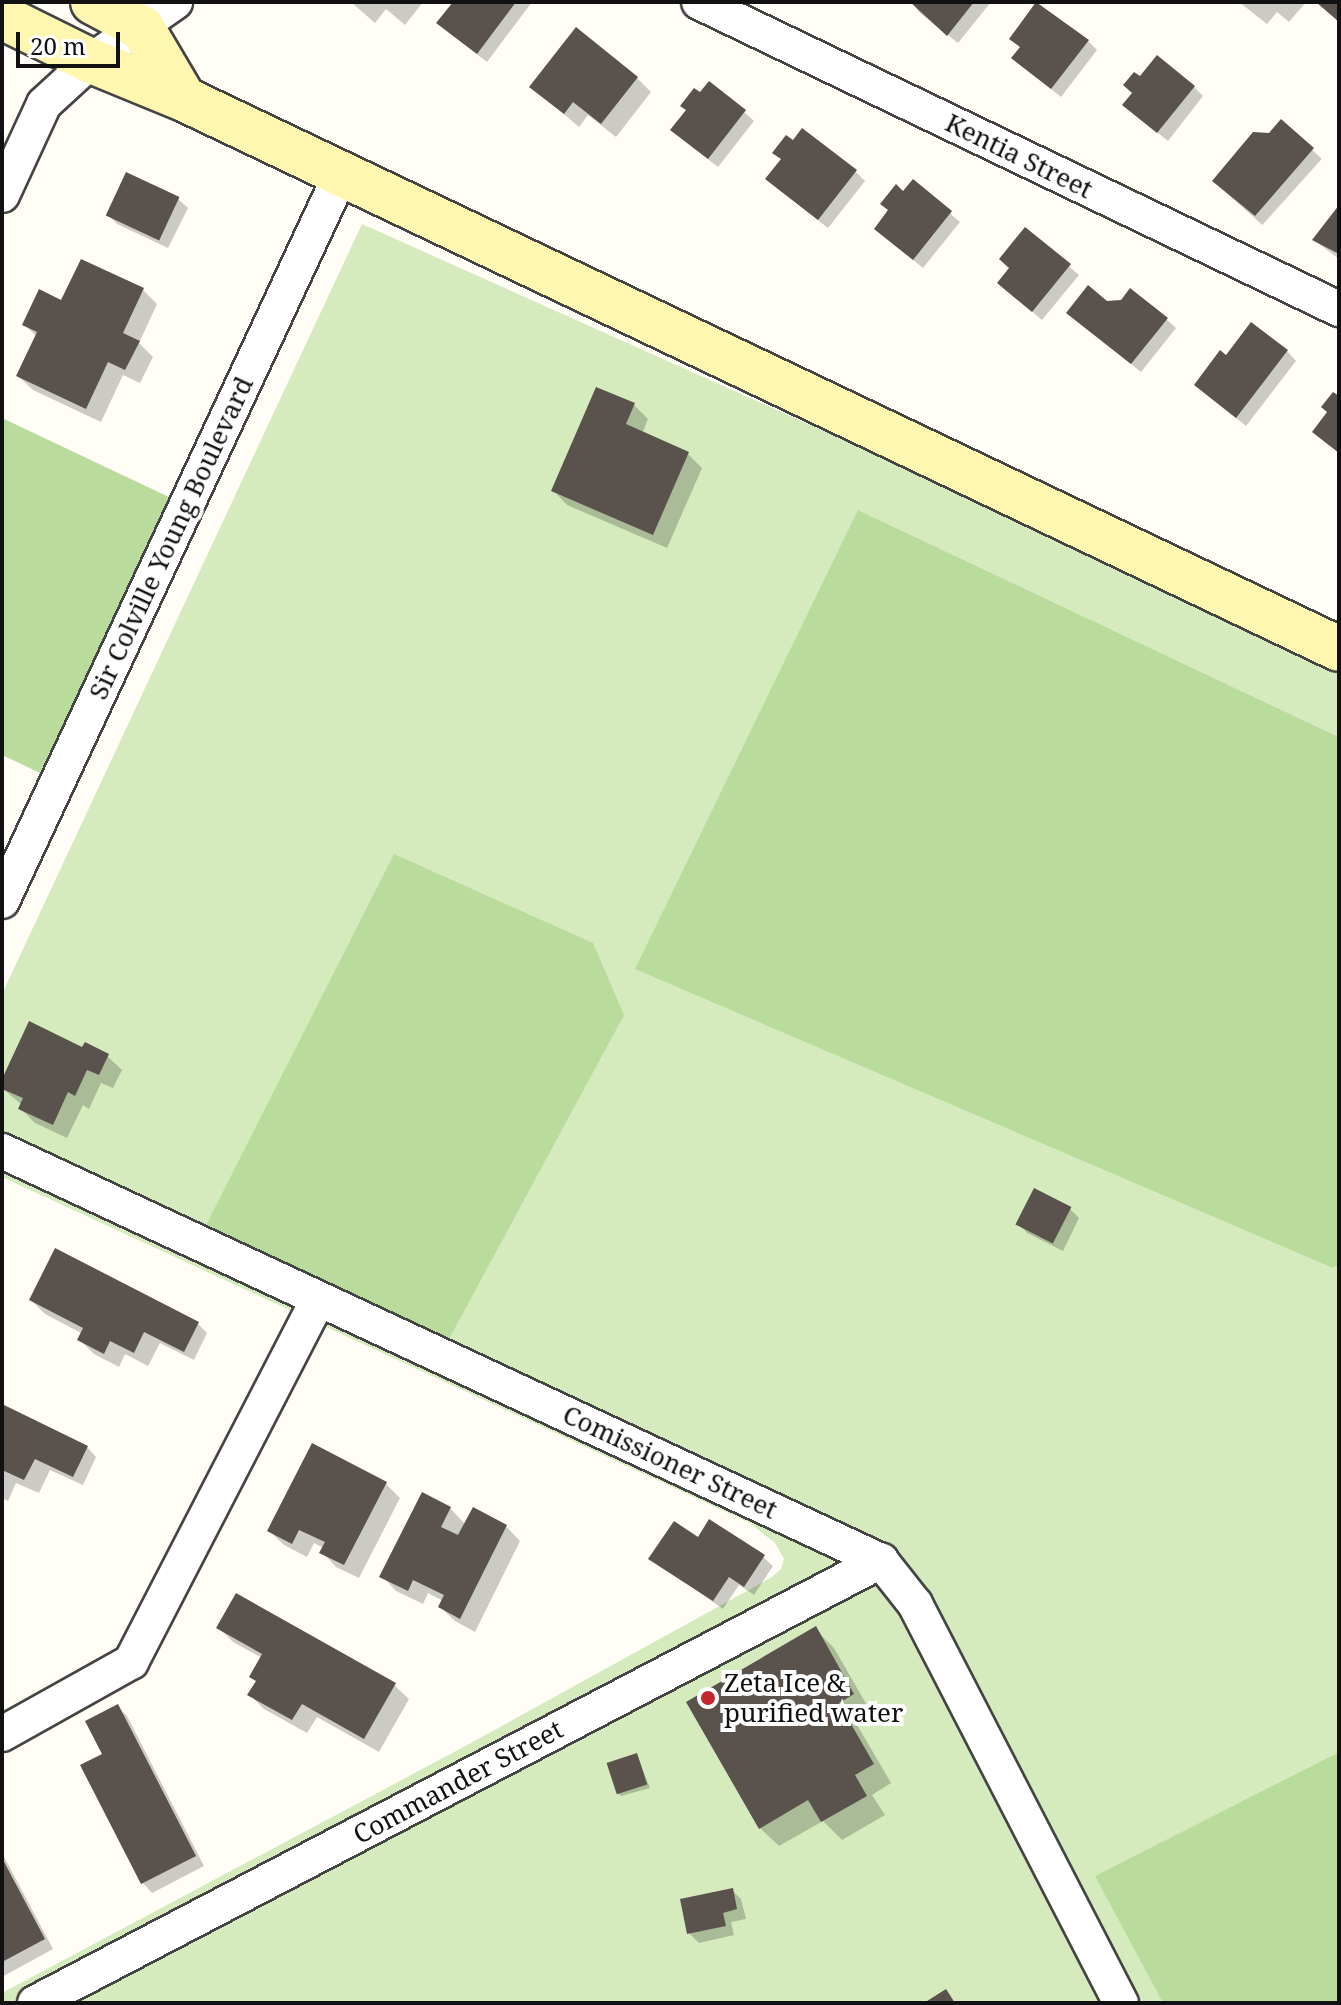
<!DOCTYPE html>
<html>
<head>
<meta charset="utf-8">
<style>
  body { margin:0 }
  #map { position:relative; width:1341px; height:2005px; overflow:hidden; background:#fffdf5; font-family:"Noto Serif",serif }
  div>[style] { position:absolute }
  .green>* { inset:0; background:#d5ebbd }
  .forest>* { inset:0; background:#b9dc9c }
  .shadow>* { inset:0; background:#0003; transform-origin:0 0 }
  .building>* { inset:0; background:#5a524d; transform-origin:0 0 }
  .roads { filter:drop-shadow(2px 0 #444) drop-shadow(-2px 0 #444) drop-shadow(0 2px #444) drop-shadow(0 -2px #444) }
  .street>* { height:34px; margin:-17px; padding:0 17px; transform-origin:17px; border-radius:17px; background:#fff }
  .secondary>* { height:44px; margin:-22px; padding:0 22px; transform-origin:22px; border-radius:22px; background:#fff6b0 }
  .dots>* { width:22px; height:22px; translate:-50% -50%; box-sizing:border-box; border:4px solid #fff; border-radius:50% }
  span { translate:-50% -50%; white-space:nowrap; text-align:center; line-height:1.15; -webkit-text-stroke:8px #fff; paint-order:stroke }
  .street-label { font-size:26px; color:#111 }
  .poi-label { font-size:26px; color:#111 }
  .left { translate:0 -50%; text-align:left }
  .frame { position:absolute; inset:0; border:4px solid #111; pointer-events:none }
  .scale { position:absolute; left:16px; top:32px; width:104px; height:36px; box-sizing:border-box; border:4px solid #111; border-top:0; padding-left:10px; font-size:24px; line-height:28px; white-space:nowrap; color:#111; -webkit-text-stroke:6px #fff; paint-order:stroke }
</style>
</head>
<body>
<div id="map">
  <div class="green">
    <div style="clip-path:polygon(362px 224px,1339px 662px,1339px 737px,858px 510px,1333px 1267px,1339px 1264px,1339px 1752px,1096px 1876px,1163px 2003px,2px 2003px,2px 1993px,471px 1743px,772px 1577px,781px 1569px,784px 1559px,775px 1543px,750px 1523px,2px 1177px,2px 994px)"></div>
  </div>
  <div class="forest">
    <div style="clip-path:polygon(2px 418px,171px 498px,40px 773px,2px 755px)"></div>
    <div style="clip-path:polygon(858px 510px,1339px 737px,1339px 1264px,1333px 1268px,635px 969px)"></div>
    <div style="clip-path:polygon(394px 854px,593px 943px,624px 1015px,443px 1350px,197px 1243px)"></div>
    <div style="clip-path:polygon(1339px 1752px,1339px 2003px,1163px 2003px,1095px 1876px)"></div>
  </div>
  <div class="shadow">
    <div style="clip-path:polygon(351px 2px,423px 2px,405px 25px,386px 9px,375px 23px)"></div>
    <div style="clip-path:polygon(455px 2px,532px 2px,487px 62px,448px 32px)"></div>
    <div style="clip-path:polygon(912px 2px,991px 2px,958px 43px,920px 13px)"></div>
    <div style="clip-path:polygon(1239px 2px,1306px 2px,1289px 22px,1277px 12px,1267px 24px)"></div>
    <div style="clip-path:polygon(1011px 39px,1088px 41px,1097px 50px,1061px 97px,1013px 58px,1021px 48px)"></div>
    <div style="clip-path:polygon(637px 78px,651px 92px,616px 137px,588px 115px,579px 127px,532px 87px)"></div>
    <div style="clip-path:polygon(1140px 79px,1194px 87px,1203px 96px,1168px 141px,1134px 114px)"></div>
    <div style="clip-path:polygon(744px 112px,754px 121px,718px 167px,682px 139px)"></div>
    <div style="left:1281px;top:122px;width:55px;height:89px;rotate:42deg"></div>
    <div style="clip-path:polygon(856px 172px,865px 181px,828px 228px,777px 188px)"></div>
    <div style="clip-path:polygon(126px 175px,178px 199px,188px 208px,168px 248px,117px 224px,107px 214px)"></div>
    <div style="clip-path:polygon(913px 182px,960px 222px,923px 268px,886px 238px,904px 194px)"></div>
    <div style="clip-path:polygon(1339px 208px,1339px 259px,1314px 240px)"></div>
    <div style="clip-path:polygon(1025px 230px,1079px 275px,1042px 320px,1009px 292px,1011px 269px)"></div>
    <div style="clip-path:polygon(143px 290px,157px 304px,139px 343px,153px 357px,140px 383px,123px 375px,101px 422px,33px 390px,18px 376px,37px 337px,25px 325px,62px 303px)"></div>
    <div style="clip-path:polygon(1107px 304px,1166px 319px,1176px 328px,1141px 372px,1078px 322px)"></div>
    <div style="clip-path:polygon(1287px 351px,1296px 361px,1246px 426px,1206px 394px,1226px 358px)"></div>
    <div style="clip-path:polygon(634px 405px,648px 419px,642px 434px,687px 453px,702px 468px,667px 548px,567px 505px,553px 490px)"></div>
    <div style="clip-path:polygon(83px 1050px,107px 1056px,122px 1070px,113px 1088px,101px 1083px,89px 1109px,83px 1105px,67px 1138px,35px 1123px,20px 1108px,22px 1105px,2px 1088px,2px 1084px)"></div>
    <div style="clip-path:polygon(1070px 1209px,1079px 1218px,1063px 1251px,1027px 1233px,1018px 1223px)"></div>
    <div style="clip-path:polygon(31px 1300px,198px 1324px,207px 1333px,194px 1360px,160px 1343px,148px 1366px,125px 1354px,119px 1367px,94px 1354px,80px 1340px,83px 1334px,45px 1314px)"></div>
    <div style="clip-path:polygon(2px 1406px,87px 1447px,96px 1457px,83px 1485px,50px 1470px,39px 1493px,16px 1483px,8px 1501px,2px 1498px)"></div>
    <div style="clip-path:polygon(386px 1484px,400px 1498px,359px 1578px,336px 1567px,322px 1552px,324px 1548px,314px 1543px,307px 1557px,284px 1545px,269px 1531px)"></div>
    <div style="clip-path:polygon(450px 1508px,466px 1525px,506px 1526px,520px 1541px,475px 1632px,455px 1621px,440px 1607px,443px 1601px,428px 1593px,423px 1604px,396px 1591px,382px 1576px)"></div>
    <div style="clip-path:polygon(698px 1540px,763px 1557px,773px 1566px,754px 1595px,739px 1585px,723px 1609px,651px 1559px)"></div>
    <div style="clip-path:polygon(219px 1628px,394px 1685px,409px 1699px,379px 1752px,317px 1717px,307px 1733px,264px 1709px,250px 1695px,257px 1682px,262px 1658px,233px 1642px)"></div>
    <div style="clip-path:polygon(815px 1629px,834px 1648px,872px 1714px,856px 1723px,891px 1783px,872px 1795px,885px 1815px,842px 1840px,823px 1821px,779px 1846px,760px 1828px)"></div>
    <div style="clip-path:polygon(118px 1707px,127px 1716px,204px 1866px,152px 1893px,143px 1883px,83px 1766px,104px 1755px)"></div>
    <div style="clip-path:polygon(637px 1755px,650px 1788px,621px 1796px,617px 1792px)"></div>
    <div style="clip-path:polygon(2px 1853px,53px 1949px,2px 1977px)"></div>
    <div style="clip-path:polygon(732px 1890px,741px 1899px,746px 1919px,731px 1922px,734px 1935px,699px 1943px,689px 1933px)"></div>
  </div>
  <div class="building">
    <div style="clip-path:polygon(453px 2px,516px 2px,477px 54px,436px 23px)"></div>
    <div style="clip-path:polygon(910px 2px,974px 2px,947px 36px)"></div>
    <div style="clip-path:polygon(1036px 2px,1089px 40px,1051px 89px,1011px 58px,1020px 47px,1009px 39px)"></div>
    <div style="clip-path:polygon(1316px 2px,1339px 2px,1339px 22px)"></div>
    <div style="clip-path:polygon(576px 27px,638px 77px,601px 124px,573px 102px,564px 114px,529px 87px)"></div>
    <div style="clip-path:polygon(1157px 55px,1195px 86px,1157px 133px,1122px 105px,1132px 93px,1123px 85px,1134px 72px,1140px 76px)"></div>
    <div style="clip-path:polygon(709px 81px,746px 110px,708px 159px,670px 130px,686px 110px,680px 106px,694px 88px,700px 92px)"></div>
    <div style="clip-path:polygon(1281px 119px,1314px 148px,1255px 216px,1212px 181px,1253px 132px,1269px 133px)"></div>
    <div style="clip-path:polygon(802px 128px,857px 170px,818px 220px,765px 179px,781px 159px,772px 153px,786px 135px,793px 140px)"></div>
    <div style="left:126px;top:172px;width:59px;height:48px;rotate:25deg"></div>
    <div style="clip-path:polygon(913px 179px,952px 211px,913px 260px,874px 229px,888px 210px,880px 204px,896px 184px,903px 191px)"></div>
    <div style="clip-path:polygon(1339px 205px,1339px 254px,1312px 240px)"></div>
    <div style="clip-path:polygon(1025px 227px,1071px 264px,1032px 312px,997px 283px,1009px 268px,999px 259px)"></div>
    <div style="clip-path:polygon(81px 259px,144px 288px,123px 333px,140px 341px,125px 370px,108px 362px,86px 409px,16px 376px,37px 332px,22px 325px,39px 289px,61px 300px)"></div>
    <div style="clip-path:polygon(1088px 285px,1107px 301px,1121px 300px,1130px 288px,1168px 318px,1131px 364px,1066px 313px)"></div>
    <div style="clip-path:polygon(1251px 322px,1288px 350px,1236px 418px,1194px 385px,1220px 350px,1226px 355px)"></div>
    <div style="clip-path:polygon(596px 387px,635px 403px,626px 424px,689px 452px,653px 535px,551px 491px)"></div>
    <div style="clip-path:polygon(1333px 392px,1339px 396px,1339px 453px,1312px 432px,1327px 412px,1321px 407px)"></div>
    <div style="clip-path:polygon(29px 1021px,82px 1047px,85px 1042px,109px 1054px,99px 1075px,87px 1070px,75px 1096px,68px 1092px,53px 1125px,18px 1109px,23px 1098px,2px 1089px,2px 1079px)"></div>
    <div style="left:1034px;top:1188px;width:42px;height:41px;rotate:27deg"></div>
    <div style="clip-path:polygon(55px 1248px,199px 1322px,184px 1352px,144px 1332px,134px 1353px,110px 1341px,104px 1354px,77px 1340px,83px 1328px,29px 1300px)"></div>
    <div style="clip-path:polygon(2px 1404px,88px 1446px,73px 1477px,35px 1459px,24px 1480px,2px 1470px)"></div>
    <div style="clip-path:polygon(312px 1443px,387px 1482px,344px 1565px,319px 1553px,325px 1542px,299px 1530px,292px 1544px,267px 1531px)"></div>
    <div style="clip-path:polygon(422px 1492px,451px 1507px,441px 1527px,458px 1535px,473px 1507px,507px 1525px,460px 1619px,438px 1607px,444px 1595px,413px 1580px,408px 1591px,379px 1577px)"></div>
    <div style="clip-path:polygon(709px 1519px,765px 1555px,744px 1587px,729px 1577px,713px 1601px,648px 1559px,674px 1521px,698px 1537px)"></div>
    <div style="clip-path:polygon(236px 1593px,396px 1683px,364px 1739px,302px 1704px,292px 1720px,247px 1695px,256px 1681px,249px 1677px,262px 1654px,216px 1628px)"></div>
    <div style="clip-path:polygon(816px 1626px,854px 1694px,839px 1703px,874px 1764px,855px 1775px,867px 1796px,821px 1822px,808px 1800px,759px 1829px,686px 1702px)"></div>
    <div style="clip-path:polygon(118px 1704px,196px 1856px,141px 1884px,80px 1765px,102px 1754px,85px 1721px)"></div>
    <div style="left:637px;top:1753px;width:33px;height:32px;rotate:72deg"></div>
    <div style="clip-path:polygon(2px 1858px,45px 1939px,2px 1962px)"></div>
    <div style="clip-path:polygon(733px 1888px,737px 1909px,723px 1913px,726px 1926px,687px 1934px,680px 1899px)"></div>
    <div style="clip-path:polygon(946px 1989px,955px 2003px,924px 2003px)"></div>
  </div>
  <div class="roads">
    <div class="street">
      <div style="left:699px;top:2px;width:710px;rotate:25.63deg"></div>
      <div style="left:2px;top:195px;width:100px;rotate:-65.2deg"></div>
      <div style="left:44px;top:104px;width:64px;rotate:-42.5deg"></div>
      <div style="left:91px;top:61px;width:103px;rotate:-35.1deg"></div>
      <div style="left:2px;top:901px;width:802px;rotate:-65deg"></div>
      <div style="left:2px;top:1151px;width:970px;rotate:25.01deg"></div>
      <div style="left:881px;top:1561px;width:55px;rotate:51.7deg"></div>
      <div style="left:915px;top:1604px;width:449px;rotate:62.7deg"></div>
      <div style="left:2px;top:1734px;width:148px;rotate:-29.2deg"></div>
      <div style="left:131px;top:1662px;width:408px;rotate:-62.7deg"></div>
      <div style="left:35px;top:2003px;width:955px;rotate:-27.59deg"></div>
    </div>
    <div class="secondary">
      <div style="left:93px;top:2px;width:55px;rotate:28deg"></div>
      <div style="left:142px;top:28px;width:82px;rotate:59.4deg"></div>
      <div style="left:2px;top:17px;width:99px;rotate:26.3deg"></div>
      <div style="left:91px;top:61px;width:100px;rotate:22.2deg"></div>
      <div style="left:184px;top:99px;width:1279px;rotate:25.46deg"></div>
    </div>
  </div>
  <div class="dots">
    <div style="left:708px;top:1698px;background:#c4262e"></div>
  </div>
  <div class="street-label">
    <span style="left:1019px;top:156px;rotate:26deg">Kentia Street</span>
    <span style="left:171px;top:538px;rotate:-65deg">Sir Colville Young Boulevard</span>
    <span style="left:670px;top:1462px;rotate:25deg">Comissioner Street</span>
    <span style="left:458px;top:1782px;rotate:-28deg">Commander Street</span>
  </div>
  <div class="poi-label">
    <span class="left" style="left:724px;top:1698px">Zeta Ice &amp;<br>purified water</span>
  </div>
  <div class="frame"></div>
  <div class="scale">20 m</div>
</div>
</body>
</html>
